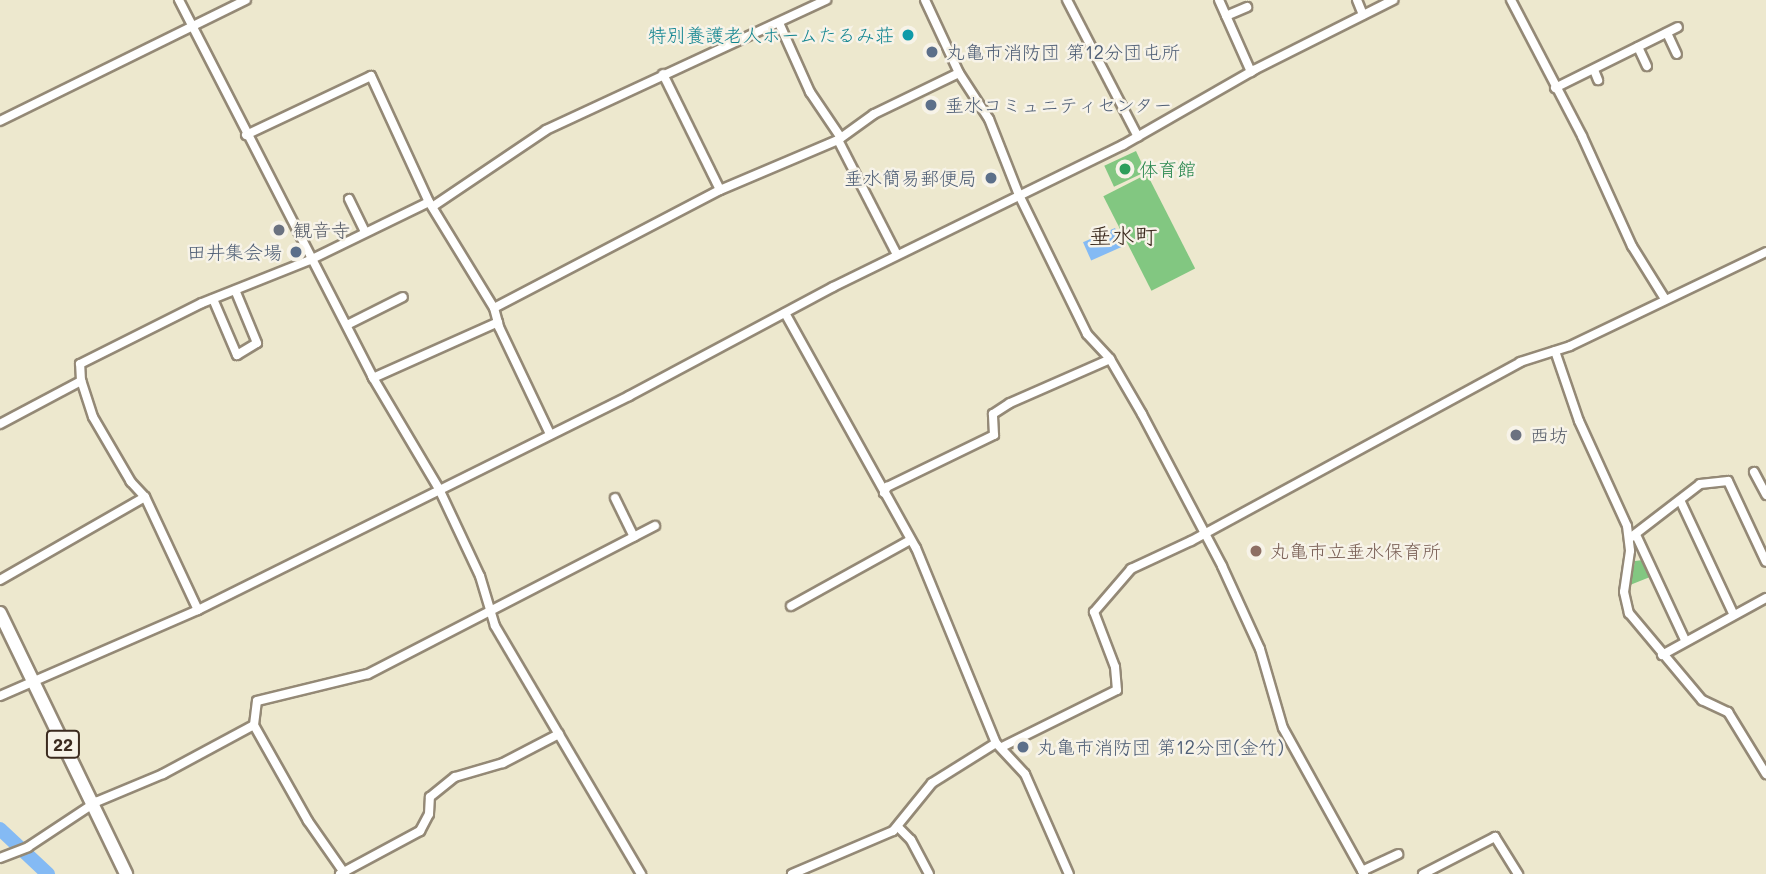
<!DOCTYPE html>
<html>
<head>
<meta charset="utf-8">
<style>
  body { margin:0 }
  #map { position:relative; width:1766px; height:874px; overflow:hidden; background:#ede8ce; font-family:Mali,"Klee One",sans-serif }
  div>[style] { position:absolute }
  .green>* { inset:0; background:#82c781; transform-origin:0 0 }
  .water>* { inset:0; background:#84baf4; transform-origin:0 0 }
  .river>* { height:14px; margin:-7px; padding:0 7px; transform-origin:7px; border-radius:7px; background:#84baf4 }
  .roads { filter:drop-shadow(2px 0 #948976) drop-shadow(-2px 0 #948976) drop-shadow(0 2px #948976) drop-shadow(0 -2px #948976) }
  .minor>* { height:8px; margin:-4px; padding:0 4px; transform-origin:4px; border-radius:4px; background:#fff }
  .primary>* { height:12px; margin:-6px; padding:0 6px; transform-origin:6px; border-radius:6px; background:#fff }
  .dots>* { width:19px; height:19px; translate:-50% -50%; box-sizing:border-box; border:4px solid #f7f3e8; border-radius:50% }
  span { translate:-50% -50%; white-space:nowrap; text-align:center; line-height:1.15; -webkit-text-stroke:5px #f7f3e8; paint-order:stroke }
  .shield-label span { padding:2px 5px; background:#f7f3e8; border:2px solid; border-radius:5px; -webkit-text-stroke-width:0 }
  .shield-label { font-size:18px; color:#3b2a1e; font-weight:700 }
  .culture-label { font-size:19px; color:#0d838f }
  .right { translate:-100% -50%; text-align:right }
  .service-label { font-size:19px; color:#4e5e75 }
  .left { translate:0 -50%; text-align:left }
  .leisure-label { font-size:19px; color:#27864d }
  .worship-label { font-size:19px; color:#5b616d }
  .education-label { font-size:19px; color:#785e54 }
  .quarter-label { font-size:23px; color:#3b2a1e }
</style>
</head>
<body>
<div id="map">
  <div class="green">
    <div style="left:1136px;top:151px;width:23px;height:35px;rotate:65deg"></div>
    <div style="left:1147px;top:174px;width:106px;height:49px;rotate:63deg"></div>
    <div style="clip-path:polygon(1643px 560px,1650px 577px,1630px 585px,1635px 561px)"></div>
  </div>
  <div class="water">
    <div style="left:1115px;top:228px;width:20px;height:35px;rotate:66deg"></div>
  </div>
  <div class="river">
    <div style="left:0;top:829px;width:66px;rotate:43.2deg"></div>
  </div>
  <div class="roads">
    <div class="minor">
      <div style="left:179px;top:0;width:423px;rotate:62.8deg"></div>
      <div style="left:372px;top:376px;width:131px;rotate:59.3deg"></div>
      <div style="left:439px;top:489px;width:96px;rotate:64.8deg"></div>
      <div style="left:480px;top:576px;width:52px;rotate:73.3deg"></div>
      <div style="left:495px;top:626px;width:288px;rotate:59.5deg"></div>
      <div style="left:925px;top:0;width:81px;rotate:65deg"></div>
      <div style="left:959px;top:73px;width:55px;rotate:56.9deg"></div>
      <div style="left:989px;top:119px;width:82px;rotate:68.5deg"></div>
      <div style="left:1019px;top:195px;width:155px;rotate:63.9deg"></div>
      <div style="left:1087px;top:334px;width:34px;rotate:47deg"></div>
      <div style="left:1110px;top:359px;width:64px;rotate:59.8deg"></div>
      <div style="left:1142px;top:414px;width:172px;rotate:62.2deg"></div>
      <div style="left:1222px;top:566px;width:91px;rotate:65.4deg"></div>
      <div style="left:1260px;top:649px;width:82px;rotate:73.8deg"></div>
      <div style="left:1283px;top:728px;width:167px;rotate:61deg"></div>
      <div style="left:1067px;top:0;width:154px;rotate:62.6deg"></div>
      <div style="left:1219px;top:0;width:79px;rotate:66deg"></div>
      <div style="left:1357px;top:0;width:16px;rotate:68deg"></div>
      <div style="left:1511px;top:0;width:153px;rotate:62.4deg"></div>
      <div style="left:1582px;top:136px;width:121px;rotate:65.6deg"></div>
      <div style="left:1632px;top:246px;width:62px;rotate:58.1deg"></div>
      <div style="left:1226px;top:16px;width:23px;rotate:-23deg"></div>
      <div style="left:779px;top:23px;width:76px;rotate:65.8deg"></div>
      <div style="left:810px;top:92px;width:55px;rotate:56deg"></div>
      <div style="left:1667px;top:33px;width:23px;rotate:65deg"></div>
      <div style="left:1638px;top:47px;width:21px;rotate:65deg"></div>
      <div style="left:1594px;top:70px;width:11px;rotate:68deg"></div>
      <div style="left:663px;top:74px;width:129px;rotate:63.8deg"></div>
      <div style="left:1555px;top:88px;width:137px;rotate:-26.4deg"></div>
      <div style="left:0;top:121px;width:274px;rotate:-26.2deg"></div>
      <div style="left:246px;top:135px;width:138px;rotate:-25.3deg"></div>
      <div style="left:371px;top:76px;width:139px;rotate:65.3deg"></div>
      <div style="left:429px;top:202px;width:124px;rotate:58.5deg"></div>
      <div style="left:494px;top:308px;width:20px;rotate:75deg"></div>
      <div style="left:499px;top:327px;width:119px;rotate:64.5deg"></div>
      <div style="left:838px;top:140px;width:129px;rotate:62.8deg"></div>
      <div style="left:349px;top:199px;width:37px;rotate:64deg"></div>
      <div style="left:435px;top:205px;width:134px;rotate:-34deg"></div>
      <div style="left:546px;top:130px;width:309px;rotate:-24.9deg"></div>
      <div style="left:213px;top:299px;width:61px;rotate:66.8deg"></div>
      <div style="left:237px;top:355px;width:23px;rotate:-31deg"></div>
      <div style="left:257px;top:343px;width:57px;rotate:-112.5deg"></div>
      <div style="left:494px;top:308px;width:255px;rotate:-27.6deg"></div>
      <div style="left:720px;top:190px;width:128px;rotate:-23deg"></div>
      <div style="left:838px;top:140px;width:44px;rotate:-35.8deg"></div>
      <div style="left:874px;top:114px;width:94px;rotate:-25.8deg"></div>
      <div style="left:785px;top:313px;width:269px;rotate:60.9deg"></div>
      <div style="left:916px;top:548px;width:211px;rotate:67.7deg"></div>
      <div style="left:996px;top:743px;width:42px;rotate:46.9deg"></div>
      <div style="left:1025px;top:774px;width:109px;rotate:66.3deg"></div>
      <div style="left:349px;top:324px;width:60px;rotate:-26.6deg"></div>
      <div style="left:1555px;top:351px;width:74px;rotate:71.1deg"></div>
      <div style="left:1579px;top:421px;width:115px;rotate:65.4deg"></div>
      <div style="left:1627px;top:526px;width:25px;rotate:83deg"></div>
      <div style="left:1630px;top:551px;width:41px;rotate:98.3deg"></div>
      <div style="left:1624px;top:592px;width:22px;rotate:77deg"></div>
      <div style="left:1629px;top:613px;width:114px;rotate:50deg"></div>
      <div style="left:1702px;top:700px;width:29px;rotate:25deg"></div>
      <div style="left:1728px;top:712px;width:73px;rotate:58.5deg"></div>
      <div style="left:373px;top:378px;width:137px;rotate:-24.1deg"></div>
      <div style="left:0;top:424px;width:92px;rotate:-28deg"></div>
      <div style="left:1754px;top:472px;width:26px;rotate:62deg"></div>
      <div style="left:884px;top:493px;width:7px;rotate:-63deg"></div>
      <div style="left:887px;top:487px;width:119px;rotate:-25.9deg"></div>
      <div style="left:994px;top:435px;width:21px;rotate:-93deg"></div>
      <div style="left:993px;top:414px;width:20px;rotate:-33deg"></div>
      <div style="left:1010px;top:403px;width:109px;rotate:-23.7deg"></div>
      <div style="left:615px;top:498px;width:43px;rotate:64deg"></div>
      <div style="left:1680px;top:500px;width:125px;rotate:64.9deg"></div>
      <div style="left:1637px;top:537px;width:114px;rotate:65deg"></div>
      <div style="left:1630px;top:538px;width:88px;rotate:-37.6deg"></div>
      <div style="left:1700px;top:484px;width:28px;rotate:-6deg"></div>
      <div style="left:1728px;top:481px;width:89px;rotate:64.9deg"></div>
      <div style="left:0;top:580px;width:167px;rotate:-29.8deg"></div>
      <div style="left:791px;top:606px;width:136px;rotate:-29deg"></div>
      <div style="left:198px;top:610px;width:125px;rotate:-115.1deg"></div>
      <div style="left:145px;top:497px;width:21px;rotate:-133deg"></div>
      <div style="left:131px;top:482px;width:75px;rotate:-120.3deg"></div>
      <div style="left:93px;top:417px;width:38px;rotate:-108deg"></div>
      <div style="left:81px;top:381px;width:17px;rotate:-93deg"></div>
      <div style="left:80px;top:364px;width:136px;rotate:-26.6deg"></div>
      <div style="left:202px;top:303px;width:116px;rotate:-21.7deg"></div>
      <div style="left:310px;top:260px;width:132px;rotate:-26deg"></div>
      <div style="left:1662px;top:655px;width:119px;rotate:-28.7deg"></div>
      <div style="left:0;top:696px;width:216px;rotate:-23.5deg"></div>
      <div style="left:198px;top:610px;width:481px;rotate:-26.4deg"></div>
      <div style="left:629px;top:396px;width:231px;rotate:-28.1deg"></div>
      <div style="left:833px;top:287px;width:323px;rotate:-26.1deg"></div>
      <div style="left:1123px;top:145px;width:151px;rotate:-29.8deg"></div>
      <div style="left:1254px;top:70px;width:156px;rotate:-26.7deg"></div>
      <div style="left:1002px;top:747px;width:128px;rotate:-26.4deg"></div>
      <div style="left:1117px;top:690px;width:23px;rotate:-95deg"></div>
      <div style="left:1115px;top:667px;width:59px;rotate:-110.9deg"></div>
      <div style="left:1094px;top:612px;width:57px;rotate:-49.3deg"></div>
      <div style="left:1131px;top:569px;width:66px;rotate:-25deg"></div>
      <div style="left:1191px;top:541px;width:375px;rotate:-28.5deg"></div>
      <div style="left:1520px;top:362px;width:52px;rotate:-17.7deg"></div>
      <div style="left:1570px;top:346px;width:217px;rotate:-25.6deg"></div>
      <div style="left:898px;top:827px;width:18px;rotate:45deg"></div>
      <div style="left:911px;top:840px;width:38px;rotate:62deg"></div>
      <div style="left:0;top:858px;width:30px;rotate:-21deg"></div>
      <div style="left:28px;top:847px;width:82px;rotate:-33.5deg"></div>
      <div style="left:96px;top:802px;width:73px;rotate:-22.7deg"></div>
      <div style="left:163px;top:774px;width:103px;rotate:-28.3deg"></div>
      <div style="left:1362px;top:871px;width:40px;rotate:-25deg"></div>
      <div style="left:340px;top:874px;width:91px;rotate:-28.3deg"></div>
      <div style="left:420px;top:831px;width:19px;rotate:-62deg"></div>
      <div style="left:429px;top:814px;width:17px;rotate:-87deg"></div>
      <div style="left:430px;top:797px;width:32px;rotate:-39deg"></div>
      <div style="left:455px;top:777px;width:50px;rotate:-16.3deg"></div>
      <div style="left:503px;top:763px;width:63px;rotate:-27.4deg"></div>
      <div style="left:345px;top:874px;width:65px;rotate:-124.9deg"></div>
      <div style="left:308px;top:821px;width:110px;rotate:-119.4deg"></div>
      <div style="left:254px;top:725px;width:24px;rotate:-83deg"></div>
      <div style="left:257px;top:701px;width:114px;rotate:-13.7deg"></div>
      <div style="left:368px;top:674px;width:323px;rotate:-27.3deg"></div>
      <div style="left:792px;top:874px;width:110px;rotate:-23.1deg"></div>
      <div style="left:893px;top:831px;width:62px;rotate:-50.9deg"></div>
      <div style="left:932px;top:783px;width:75px;rotate:-32deg"></div>
      <div style="left:1423px;top:874px;width:81px;rotate:-27.2deg"></div>
      <div style="left:1495px;top:837px;width:44px;rotate:58.1deg"></div>
    </div>
    <div class="primary">
      <div style="left:0;top:613px;width:290px;rotate:64.2deg"></div>
    </div>
  </div>
  <div class="dots">
    <div style="left:908px;top:35px;background:#0f9aa8"></div>
    <div style="left:932px;top:52px;background:#5c6f8a"></div>
    <div style="left:931px;top:105px;background:#5c6f8a"></div>
    <div style="left:1125px;top:169px;background:#2e9e5b"></div>
    <div style="left:991px;top:178px;background:#5c6f8a"></div>
    <div style="left:279px;top:230px;background:#6b7280"></div>
    <div style="left:296px;top:252px;background:#5c6f8a"></div>
    <div style="left:1516px;top:435px;background:#6b7280"></div>
    <div style="left:1256px;top:551px;background:#8d6e63"></div>
    <div style="left:1023px;top:747px;background:#5c6f8a"></div>
  </div>
  <div class="shield-label">
    <span style="left:63px;top:744px">22</span>
  </div>
  <div class="culture-label">
    <span class="right" style="left:894px;top:35px">特別養護老人ホームたるみ荘</span>
  </div>
  <div class="service-label">
    <span class="left" style="left:946px;top:52px">丸亀市消防団 第12分団屯所</span>
    <span class="left" style="left:945px;top:105px">垂水コミュニティセンター</span>
    <span class="right" style="left:977px;top:178px">垂水簡易郵便局</span>
    <span class="right" style="left:282px;top:252px">田井集会場</span>
    <span class="left" style="left:1037px;top:747px">丸亀市消防団 第12分団(金竹)</span>
  </div>
  <div class="leisure-label">
    <span class="left" style="left:1139px;top:169px">体育館</span>
  </div>
  <div class="worship-label">
    <span class="left" style="left:293px;top:230px">観音寺</span>
    <span class="left" style="left:1530px;top:435px">西坊</span>
  </div>
  <div class="education-label">
    <span class="left" style="left:1270px;top:551px">丸亀市立垂水保育所</span>
  </div>
  <div class="quarter-label">
    <span style="left:1123px;top:235px">垂水町</span>
  </div>
</div>
</body>
</html>
